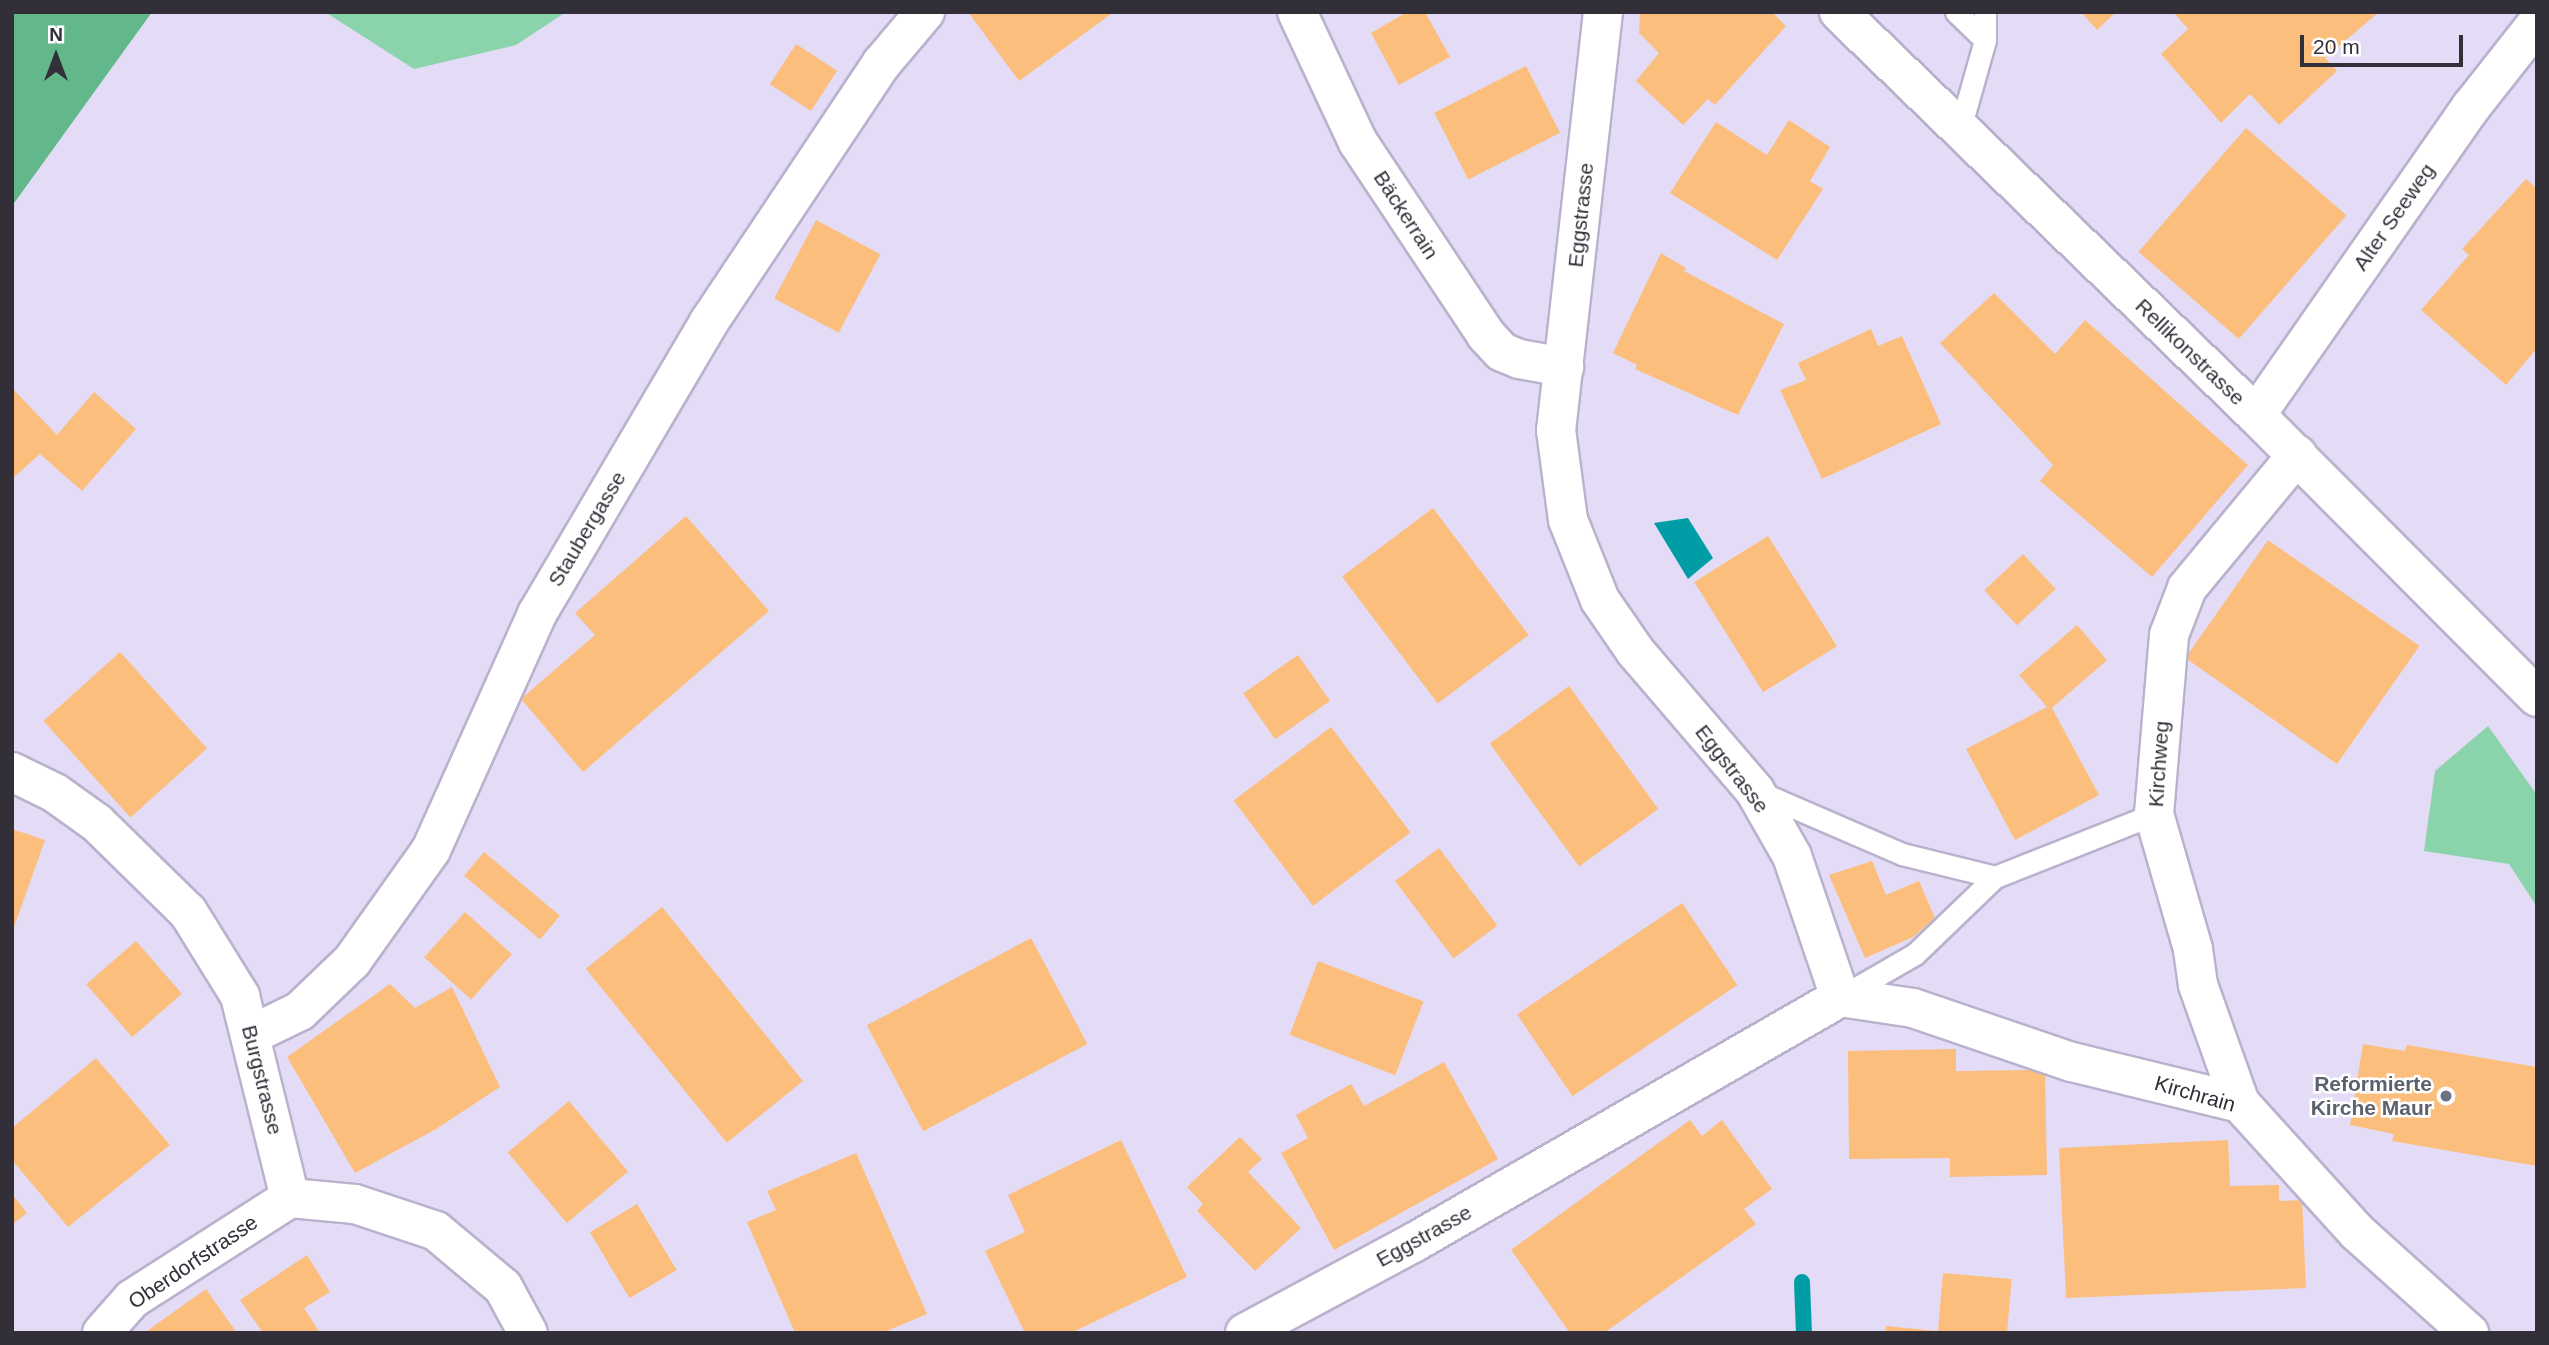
<!DOCTYPE html>
<html>
<head>
<meta charset="utf-8">
<style>
  body { margin:0 }
  #map { position:relative; width:2549px; height:1345px; overflow:hidden; background:#e4dcf7; font-family:Helvetica,sans-serif }
  div>[style] { position:absolute }
  .green>* { inset:0; background:#8bd3aa }
  .forest>* { inset:0; background:#62b88a }
  .water>* { inset:0; background:#009da7 }
  .stream>* { height:16px; margin:-8px; padding:0 8px; transform-origin:8px; border-radius:8px; background:#009da7 }
  .building>* { inset:0; background:#fbbe7c; transform-origin:0 0 }
  .roads { filter:drop-shadow(2px 0 #bab2cd) drop-shadow(-2px 0 #bab2cd) drop-shadow(0 2px #bab2cd) drop-shadow(0 -2px #bab2cd) }
  .service>* { height:21px; margin:-10.5px; padding:0 10.5px; transform-origin:10.5px; border-radius:10.5px; background:#fff }
  .minor>* { height:38px; margin:-19px; padding:0 19px; transform-origin:19px; border-radius:19px; background:#fff }
  .tertiary>* { height:38px; margin:-19px; padding:0 19px; transform-origin:19px; border-radius:19px; background:#fff }
  .dots>* { width:19px; height:19px; translate:-50% -50%; box-sizing:border-box; border:4px solid #fff; border-radius:50% }
  span { translate:-50% -50%; white-space:nowrap; text-align:center; line-height:1.15; -webkit-text-stroke:5px #fff; paint-order:stroke }
  .street-label { font-size:21px; color:#322f39 }
  .worship-label { font-size:21px; color:#5b616d; font-weight:700 }
  .right { translate:-100% -50%; text-align:right }
  .frame { position:absolute; inset:0; border:14px solid #322f39; pointer-events:none }
  .north { position:absolute; left:21px; top:21px; width:70px; height:70px; -webkit-text-stroke:5px #fff; paint-order:stroke; rotate:0deg; font-size:19px; font-weight:700; line-height:28px; text-align:center; color:#322f39 }
  .north::after { content:''; display:block; margin:auto; width:24px; height:32px; background:#322f39; clip-path:polygon(50% 0,100% 100%,50% 72%,0 100%) }
  .scale { position:absolute; left:2300px; top:35px; width:163px; height:32px; box-sizing:border-box; border:4px solid #322f39; border-top:0; padding-left:9px; font-size:21px; line-height:24px; white-space:nowrap; color:#322f39; -webkit-text-stroke:5px #fff; paint-order:stroke }
</style>
</head>
<body>
<div id="map">
  <div class="green">
    <div style="clip-path:polygon(325px 12px,566px 12px,516px 45px,414px 69px)"></div>
    <div style="clip-path:polygon(2488px 726px,2537px 795px,2537px 907px,2509px 864px,2424px 851px,2435px 771px)"></div>
  </div>
  <div class="forest">
    <div style="clip-path:polygon(12px 12px,152px 12px,12px 206px)"></div>
  </div>
  <div class="water">
    <div style="clip-path:polygon(1688px 518px,1713px 558px,1688px 579px,1654px 523px)"></div>
  </div>
  <div class="stream">
    <div style="left:1802px;top:1282px;width:51px;rotate:87.8deg"></div>
  </div>
  <div class="building">
    <div style="clip-path:polygon(968px 12px,1114px 12px,1019px 81px)"></div>
    <div style="clip-path:polygon(1407px 12px,1425px 12px,1450px 57px,1399px 85px,1371px 33px)"></div>
    <div style="clip-path:polygon(1640px 12px,1772px 12px,1786px 26px,1715px 105px,1708px 99px,1683px 125px,1636px 81px,1659px 53px,1639px 33px)"></div>
    <div style="clip-path:polygon(2081px 12px,2116px 12px,2097px 30px)"></div>
    <div style="clip-path:polygon(2173px 12px,2379px 12px,2325px 58px,2337px 71px,2279px 125px,2250px 94px,2221px 123px,2161px 54px,2188px 29px)"></div>
    <div style="left:796px;top:44px;width:49px;height:48px;rotate:33deg"></div>
    <div style="left:1526px;top:66px;width:75px;height:103px;rotate:63deg"></div>
    <div style="clip-path:polygon(1789px 120px,1830px 147px,1810px 181px,1823px 189px,1777px 260px,1670px 193px,1716px 122px,1767px 155px)"></div>
    <div style="left:2246px;top:128px;width:133px;height:164px;rotate:41deg"></div>
    <div style="clip-path:polygon(2526px 179px,2537px 189px,2537px 348px,2506px 385px,2421px 310px,2469px 255px,2462px 249px)"></div>
    <div style="left:816px;top:220px;width:73px;height:89px;rotate:28deg"></div>
    <div style="clip-path:polygon(1661px 253px,1686px 268px,1684px 271px,1784px 324px,1738px 415px,1635px 369px,1637px 365px,1613px 353px)"></div>
    <div style="clip-path:polygon(1994px 293px,2055px 354px,2085px 320px,2248px 465px,2152px 577px,2040px 481px,2053px 465px,1940px 343px)"></div>
    <div style="clip-path:polygon(1871px 329px,1878px 346px,1902px 336px,1941px 424px,1822px 479px,1780px 390px,1806px 380px,1798px 363px)"></div>
    <div style="clip-path:polygon(12px 388px,57px 435px,94px 392px,136px 429px,82px 491px,40px 454px,12px 479px)"></div>
    <div style="left:1433px;top:508px;width:159px;height:114px;rotate:53deg"></div>
    <div style="clip-path:polygon(686px 516px,769px 611px,583px 772px,521px 699px,595px 635px,575px 613px)"></div>
    <div style="left:1768px;top:536px;width:130px;height:87px;rotate:58deg"></div>
    <div style="left:2268px;top:540px;width:185px;height:144px;rotate:35deg"></div>
    <div style="left:2023px;top:554px;width:48px;height:53px;rotate:47deg"></div>
    <div style="clip-path:polygon(2077px 625px,2107px 660px,2052px 708px,2099px 795px,2015px 840px,1966px 749px,2047px 707px,2019px 675px)"></div>
    <div style="left:120px;top:652px;width:130px;height:103px;rotate:48deg"></div>
    <div style="left:1298px;top:655px;width:56px;height:67px;rotate:55deg"></div>
    <div style="left:1569px;top:686px;width:152px;height:98px;rotate:54deg"></div>
    <div style="left:1331px;top:727px;width:132px;height:122px;rotate:53deg"></div>
    <div style="clip-path:polygon(12px 829px,45px 840px,13px 930px,12px 930px)"></div>
    <div style="left:1439px;top:848px;width:97px;height:55px;rotate:53deg"></div>
    <div style="left:484px;top:852px;width:99px;height:31px;rotate:40deg"></div>
    <div style="clip-path:polygon(1872px 861px,1886px 895px,1919px 881px,1935px 918px,1913px 937px,1865px 958px,1829px 875px)"></div>
    <div style="left:1682px;top:903px;width:99px;height:199px;rotate:56deg"></div>
    <div style="left:662px;top:907px;width:224px;height:98px;rotate:51deg"></div>
    <div style="left:465px;top:912px;width:63px;height:61px;rotate:42deg"></div>
    <div style="left:1031px;top:938px;width:120px;height:186px;rotate:62deg"></div>
    <div style="left:136px;top:941px;width:70px;height:66px;rotate:49deg"></div>
    <div style="left:1318px;top:961px;width:113px;height:79px;rotate:21deg"></div>
    <div style="clip-path:polygon(390px 984px,415px 1008px,452px 987px,500px 1087px,436px 1129px,355px 1173px,287px 1057px)"></div>
    <div style="clip-path:polygon(2363px 1044px,2405px 1051px,2407px 1045px,2537px 1067px,2537px 1166px,2392px 1141px,2394px 1134px,2350px 1125px)"></div>
    <div style="clip-path:polygon(1956px 1049px,1956px 1071px,2045px 1070px,2047px 1175px,1950px 1177px,1950px 1158px,1849px 1159px,1848px 1051px)"></div>
    <div style="clip-path:polygon(96px 1058px,170px 1145px,68px 1227px,12px 1160px,12px 1128px)"></div>
    <div style="clip-path:polygon(1444px 1062px,1498px 1159px,1334px 1250px,1281px 1153px,1308px 1138px,1296px 1115px,1351px 1084px,1364px 1106px)"></div>
    <div style="left:569px;top:1101px;width:92px;height:80px;rotate:50deg"></div>
    <div style="clip-path:polygon(1690px 1120px,1702px 1136px,1722px 1120px,1772px 1189px,1744px 1209px,1756px 1224px,1604px 1333px,1570px 1333px,1511px 1250px)"></div>
    <div style="clip-path:polygon(1240px 1137px,1262px 1159px,1248px 1172px,1301px 1228px,1255px 1271px,1197px 1211px,1203px 1204px,1187px 1187px)"></div>
    <div style="clip-path:polygon(1121px 1140px,1187px 1277px,1071px 1333px,1025px 1333px,985px 1251px,1025px 1232px,1008px 1195px)"></div>
    <div style="clip-path:polygon(2228px 1140px,2230px 1186px,2279px 1185px,2279px 1201px,2302px 1200px,2306px 1288px,2066px 1298px,2059px 1148px)"></div>
    <div style="clip-path:polygon(856px 1153px,927px 1314px,882px 1333px,795px 1333px,747px 1222px,776px 1210px,767px 1191px)"></div>
    <div style="clip-path:polygon(12px 1194px,27px 1213px,12px 1225px)"></div>
    <div style="left:637px;top:1204px;width:77px;height:55px;rotate:59deg"></div>
    <div style="clip-path:polygon(307px 1255px,330px 1292px,304px 1308px,320px 1333px,263px 1333px,240px 1300px)"></div>
    <div style="left:1943px;top:1273px;width:69px;height:60px;rotate:5deg"></div>
    <div style="clip-path:polygon(206px 1289px,237px 1333px,144px 1333px)"></div>
    <div style="clip-path:polygon(1886px 1326px,1937px 1331px,1937px 1333px,1885px 1333px)"></div>
  </div>
  <div class="roads">
    <div class="service">
      <div style="left:1956px;top:12px;width:40px;rotate:44deg"></div>
      <div style="left:1985px;top:40px;width:96px;rotate:105.8deg"></div>
      <div style="left:1985px;top:40px;width:28px;rotate:-90deg"></div>
      <div style="left:1761px;top:793px;width:154px;rotate:23.4deg"></div>
      <div style="left:1902px;top:854px;width:96px;rotate:13.9deg"></div>
      <div style="left:1842px;top:996px;width:84px;rotate:-29.9deg"></div>
      <div style="left:1915px;top:954px;width:111px;rotate:-43.9deg"></div>
      <div style="left:1995px;top:877px;width:171px;rotate:-21.6deg"></div>
    </div>
    <div class="minor">
      <div style="left:1297px;top:12px;width:144px;rotate:64.9deg"></div>
      <div style="left:1358px;top:142px;width:232px;rotate:56.4deg"></div>
      <div style="left:1486px;top:335px;width:23px;rotate:47deg"></div>
      <div style="left:1502px;top:352px;width:18px;rotate:22deg"></div>
      <div style="left:1519px;top:359px;width:46px;rotate:10.1deg"></div>
      <div style="left:1603px;top:12px;width:421px;rotate:96.4deg"></div>
      <div style="left:1556px;top:430px;width:91px;rotate:82.4deg"></div>
      <div style="left:1568px;top:520px;width:86px;rotate:68.2deg"></div>
      <div style="left:1600px;top:600px;width:62px;rotate:55.5deg"></div>
      <div style="left:1635px;top:651px;width:184px;rotate:49.4deg"></div>
      <div style="left:1755px;top:791px;width:75px;rotate:60.4deg"></div>
      <div style="left:1792px;top:856px;width:149px;rotate:71.2deg"></div>
      <div style="left:2256px;top:415px;width:376px;rotate:-55.1deg"></div>
      <div style="left:2471px;top:107px;width:107px;rotate:-51.8deg"></div>
      <div style="left:12px;top:772px;width:48px;rotate:26deg"></div>
      <div style="left:55px;top:793px;width:52px;rotate:35.5deg"></div>
      <div style="left:97px;top:823px;width:127px;rotate:44.4deg"></div>
      <div style="left:188px;top:912px;width:99px;rotate:58.2deg"></div>
      <div style="left:240px;top:996px;width:208px;rotate:76.1deg"></div>
      <div style="left:1840px;top:997px;width:74px;rotate:8.6deg"></div>
      <div style="left:1913px;top:1008px;width:168px;rotate:18.8deg"></div>
      <div style="left:2072px;top:1062px;width:173px;rotate:13.7deg"></div>
      <div style="left:2240px;top:1103px;width:174px;rotate:47.8deg"></div>
      <div style="left:2357px;top:1232px;width:151px;rotate:42deg"></div>
      <div style="left:253px;top:1034px;width:52px;rotate:-26.1deg"></div>
      <div style="left:300px;top:1011px;width:72px;rotate:-43.9deg"></div>
      <div style="left:352px;top:961px;width:136px;rotate:-54.6deg"></div>
      <div style="left:431px;top:850px;width:259px;rotate:-65.8deg"></div>
      <div style="left:537px;top:614px;width:339px;rotate:-59.5deg"></div>
      <div style="left:709px;top:322px;width:311px;rotate:-56.3deg"></div>
      <div style="left:882px;top:63px;width:67px;rotate:-49.9deg"></div>
      <div style="left:2240px;top:1103px;width:125px;rotate:-109.6deg"></div>
      <div style="left:2198px;top:985px;width:36px;rotate:-98deg"></div>
      <div style="left:2193px;top:949px;width:141px;rotate:-106.1deg"></div>
      <div style="left:2154px;top:814px;width:180px;rotate:-85.2deg"></div>
      <div style="left:2169px;top:635px;width:50px;rotate:-69deg"></div>
      <div style="left:2187px;top:588px;width:173px;rotate:-50.4deg"></div>
      <div style="left:290px;top:1198px;width:65px;rotate:5.3deg"></div>
      <div style="left:355px;top:1204px;width:85px;rotate:18.4deg"></div>
      <div style="left:436px;top:1231px;width:87px;rotate:39.9deg"></div>
      <div style="left:503px;top:1287px;width:52px;rotate:61.5deg"></div>
      <div style="left:102px;top:1333px;width:45px;rotate:-48.6deg"></div>
      <div style="left:132px;top:1299px;width:188px;rotate:-32.6deg"></div>
      <div style="left:1245px;top:1333px;width:191px;rotate:-28.2deg"></div>
      <div style="left:1413px;top:1243px;width:493px;rotate:-29.9deg"></div>
    </div>
    <div class="tertiary">
      <div style="left:1839px;top:12px;width:580px;rotate:44.02deg"></div>
      <div style="left:2256px;top:415px;width:398px;rotate:45.1deg"></div>
    </div>
  </div>
  <div class="dots">
    <div style="left:2446px;top:1096px;background:#6b7280"></div>
  </div>
  <div class="street-label">
    <span style="left:1406px;top:215px;rotate:57deg">Bäckerrain</span>
    <span style="left:1581px;top:215px;rotate:-84deg">Eggstrasse</span>
    <span style="left:2394px;top:217px;rotate:-55deg">Alter Seeweg</span>
    <span style="left:2190px;top:352px;rotate:44deg">Rellikonstrasse</span>
    <span style="left:587px;top:529px;rotate:-59deg">Staubergasse</span>
    <span style="left:2159px;top:764px;rotate:-86deg">Kirchweg</span>
    <span style="left:1732px;top:769px;rotate:52deg">Eggstrasse</span>
    <span style="left:262px;top:1080px;rotate:76deg">Burgstrasse</span>
    <span style="left:2195px;top:1094px;rotate:16deg">Kirchrain</span>
    <span style="left:1424px;top:1236px;rotate:-29deg">Eggstrasse</span>
    <span style="left:193px;top:1262px;rotate:-34deg">Oberdorfstrasse</span>
  </div>
  <div class="worship-label">
    <span class="right" style="left:2432px;top:1096px">Reformierte<br>Kirche Maur</span>
  </div>
  <div class="frame"></div>
  <div class="north">N</div>
  <div class="scale">20 m</div>
</div>
</body>
</html>
